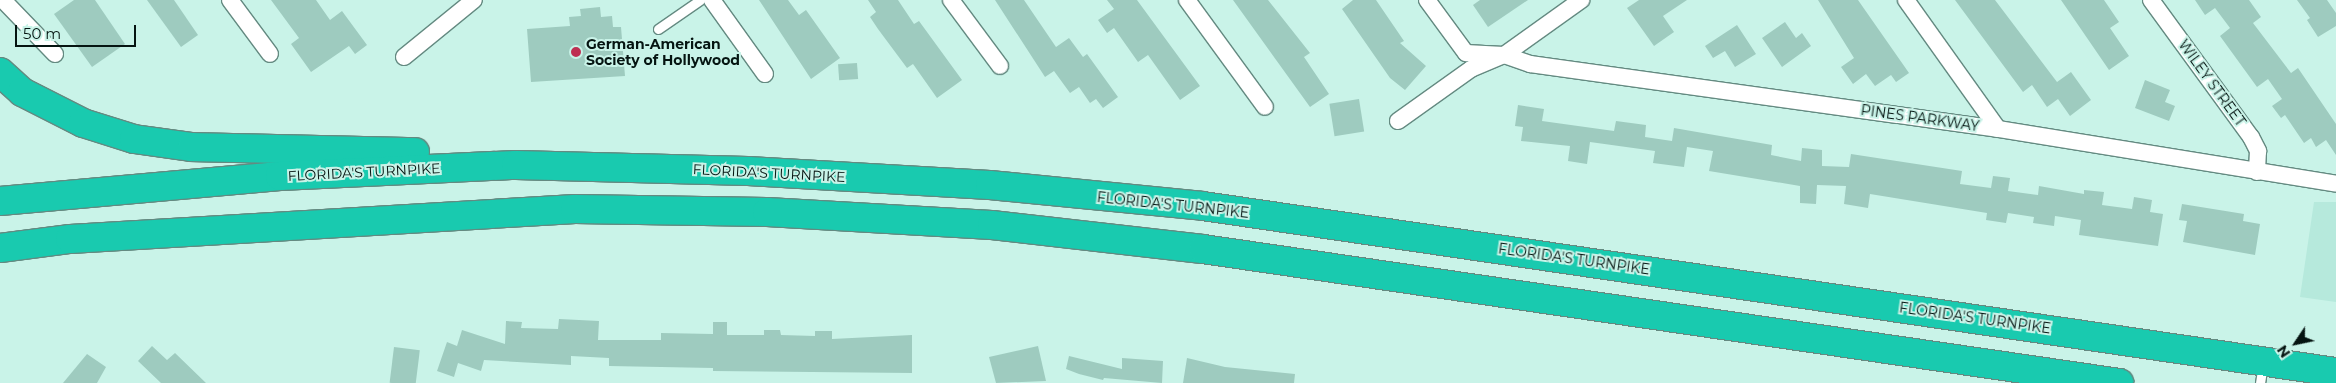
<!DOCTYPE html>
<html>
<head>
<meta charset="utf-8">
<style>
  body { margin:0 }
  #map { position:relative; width:2336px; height:383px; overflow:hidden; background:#c9f3e8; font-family:Montserrat,sans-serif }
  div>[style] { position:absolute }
  .built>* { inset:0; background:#b6e9dc }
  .building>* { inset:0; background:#9ecbbf; transform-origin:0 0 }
  .roads { filter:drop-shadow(1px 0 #648a81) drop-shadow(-1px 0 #648a81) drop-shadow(0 1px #648a81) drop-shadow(0 -1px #648a81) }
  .service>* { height:9px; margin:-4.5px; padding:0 4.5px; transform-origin:4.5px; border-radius:4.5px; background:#fff }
  .minor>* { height:16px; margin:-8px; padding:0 8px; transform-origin:8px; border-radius:8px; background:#fff }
  .motorway>* { height:28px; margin:-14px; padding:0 14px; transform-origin:14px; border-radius:14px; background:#19caaf }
  .dots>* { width:14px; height:14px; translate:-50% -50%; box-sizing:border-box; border:2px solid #c9f3e8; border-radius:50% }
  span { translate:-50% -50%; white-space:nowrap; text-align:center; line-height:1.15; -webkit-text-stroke:4px #c9f3e8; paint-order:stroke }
  .poi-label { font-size:14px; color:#051411; font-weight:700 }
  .left { translate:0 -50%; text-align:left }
  .street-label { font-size:14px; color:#051411 }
  .north { position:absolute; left:2271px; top:318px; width:50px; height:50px; -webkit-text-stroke:4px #c9f3e8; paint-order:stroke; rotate:236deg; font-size:14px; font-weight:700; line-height:20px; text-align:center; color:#051411 }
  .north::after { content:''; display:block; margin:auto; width:18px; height:22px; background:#051411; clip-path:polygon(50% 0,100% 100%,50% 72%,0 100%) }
  .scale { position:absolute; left:15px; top:25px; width:121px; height:22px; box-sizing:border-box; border:2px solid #051411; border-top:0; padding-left:6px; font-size:15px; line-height:18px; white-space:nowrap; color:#051411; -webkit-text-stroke:4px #c9f3e8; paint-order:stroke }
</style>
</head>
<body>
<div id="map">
  <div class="built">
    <div style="clip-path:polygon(2314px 202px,2336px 202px,2336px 302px,2300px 297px)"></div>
  </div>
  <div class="building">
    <div style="clip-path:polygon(74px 0,95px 0,125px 44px,92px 67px,54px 14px)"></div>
    <div style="clip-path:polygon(147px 0,174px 0,198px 35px,181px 47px)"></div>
    <div style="clip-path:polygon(271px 0,316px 0,330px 20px,342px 11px,367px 45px,355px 54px,349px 46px,311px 72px,291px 44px,299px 38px)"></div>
    <div style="clip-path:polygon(759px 0,788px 0,799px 15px,806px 10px,840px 58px,811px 79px)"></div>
    <div style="clip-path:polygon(868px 0,898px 0,914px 24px,919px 21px,962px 80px,937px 98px,913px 64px,907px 68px,878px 29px,870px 17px,876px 12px)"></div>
    <div style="clip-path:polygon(995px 0,1024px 0,1056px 47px,1069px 38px,1083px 57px,1087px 54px,1118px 97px,1103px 108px,1096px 99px,1090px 103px,1079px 87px,1070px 93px,1054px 71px,1045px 77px)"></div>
    <div style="clip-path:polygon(1107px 0,1137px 0,1200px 86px,1180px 100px,1148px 55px,1138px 62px,1114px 28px,1107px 33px,1098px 20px,1114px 9px)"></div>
    <div style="clip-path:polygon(1233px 0,1268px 0,1310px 53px,1304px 57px,1329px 94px,1310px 107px)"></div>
    <div style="clip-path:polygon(1353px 0,1376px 0,1404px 41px,1400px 43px,1426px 66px,1405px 90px,1390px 78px,1342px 9px)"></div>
    <div style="clip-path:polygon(1480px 0,1528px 0,1488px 27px,1473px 5px)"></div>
    <div style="clip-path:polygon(1639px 0,1687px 0,1663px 16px,1674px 32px,1654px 46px,1627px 8px)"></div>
    <div style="clip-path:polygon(1818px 0,1858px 0,1909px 73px,1896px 82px,1891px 75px,1875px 86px,1866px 74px,1853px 84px,1841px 67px,1854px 58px)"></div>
    <div style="clip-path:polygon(1955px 0,1995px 0,2057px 82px,2071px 72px,2091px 100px,2070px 116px,2058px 99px,2047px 107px,2032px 85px,2023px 92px)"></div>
    <div style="clip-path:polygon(2061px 0,2104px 0,2119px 22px,2110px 28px,2129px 56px,2109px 70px)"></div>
    <div style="clip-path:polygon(2195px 0,2249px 0,2261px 17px,2253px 23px,2291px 73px,2298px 68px,2336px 124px,2336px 155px,2326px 140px,2316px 147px,2311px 138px,2304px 143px,2285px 115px,2281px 118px,2272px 106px,2282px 99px,2268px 79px,2257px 87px,2220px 36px,2230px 28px,2215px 8px,2205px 15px)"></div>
    <div style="clip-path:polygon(2297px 0,2327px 0,2336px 13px,2336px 26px,2318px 37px,2307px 20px,2310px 18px)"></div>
    <div style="clip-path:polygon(600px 7px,601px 17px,612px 16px,613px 27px,621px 27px,625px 76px,531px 82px,527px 29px,570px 26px,569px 17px,581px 16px,580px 9px)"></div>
    <div style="clip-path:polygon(1785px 22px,1796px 38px,1802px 33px,1811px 46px,1782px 67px,1762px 38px)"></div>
    <div style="clip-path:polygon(1737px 25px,1756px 54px,1735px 67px,1725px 51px,1713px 58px,1705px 46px)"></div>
    <div style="left:857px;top:63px;width:16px;height:19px;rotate:86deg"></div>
    <div style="clip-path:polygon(2145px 80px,2170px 90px,2165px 102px,2175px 106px,2169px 121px,2135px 108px)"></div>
    <div style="left:1359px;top:99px;width:33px;height:30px;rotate:81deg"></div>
    <div style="clip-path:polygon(1518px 105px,1544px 109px,1542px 121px,1614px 131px,1616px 121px,1646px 125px,1645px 137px,1672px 141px,1674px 128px,1772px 145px,1771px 155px,1801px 161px,1802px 148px,1822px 150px,1822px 166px,1849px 167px,1851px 154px,1962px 171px,1960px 184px,1991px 188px,1993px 176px,2010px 178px,2008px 191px,2038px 195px,2039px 186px,2084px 194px,2084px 190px,2104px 192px,2102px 205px,2132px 209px,2134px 197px,2152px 200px,2150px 212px,2163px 214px,2158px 246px,2079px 235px,2081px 220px,2055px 216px,2054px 226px,2033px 223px,2034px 217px,2008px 213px,2006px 223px,1986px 220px,1987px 213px,1870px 194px,1868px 208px,1844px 204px,1846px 186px,1817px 185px,1816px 204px,1800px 203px,1800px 186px,1709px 171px,1713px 151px,1687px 147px,1684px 167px,1653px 163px,1655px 151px,1590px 142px,1587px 164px,1568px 161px,1570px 146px,1521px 141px,1523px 127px,1515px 126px)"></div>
    <div style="clip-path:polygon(2182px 204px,2244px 214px,2243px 221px,2260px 224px,2255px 255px,2183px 242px,2187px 221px,2179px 220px)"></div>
    <div style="clip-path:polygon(559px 319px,599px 321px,598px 340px,661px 340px,661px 333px,713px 334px,713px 322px,727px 322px,727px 335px,764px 335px,764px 330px,780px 330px,781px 335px,815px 336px,815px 331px,832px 331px,832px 339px,912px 335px,912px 373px,713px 371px,713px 368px,609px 366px,609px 358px,571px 356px,571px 365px,484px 360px,481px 371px,458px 363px,454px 377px,437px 371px,447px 342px,457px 346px,462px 330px,505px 344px,506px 321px,522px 322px,521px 328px,558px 329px)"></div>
    <div style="clip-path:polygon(152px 346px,167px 360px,175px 353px,206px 383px,161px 383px,138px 361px)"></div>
    <div style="clip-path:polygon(1038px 346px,1046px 381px,996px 383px,989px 357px)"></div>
    <div style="left:394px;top:347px;width:26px;height:36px;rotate:7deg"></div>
    <div style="clip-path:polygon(87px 354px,106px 367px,97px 383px,63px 383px)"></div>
    <div style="clip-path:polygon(1069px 356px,1122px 369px,1122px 358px,1163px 361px,1162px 383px,1104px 378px,1103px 380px,1079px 374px,1066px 369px)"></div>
    <div style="clip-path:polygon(1187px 358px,1225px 367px,1295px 374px,1294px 383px,1183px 383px)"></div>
  </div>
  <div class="roads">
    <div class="service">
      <div style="left:658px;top:29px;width:51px;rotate:-34.6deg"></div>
      <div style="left:2260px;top:383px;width:19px;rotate:-81deg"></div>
    </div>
    <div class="minor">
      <div style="left:3px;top:0;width:75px;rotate:46.1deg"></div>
      <div style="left:230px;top:0;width:67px;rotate:53.5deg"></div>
      <div style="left:712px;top:0;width:91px;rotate:54.4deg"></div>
      <div style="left:951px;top:0;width:82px;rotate:53.4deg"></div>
      <div style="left:1187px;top:0;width:132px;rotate:53.9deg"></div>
      <div style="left:1427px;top:0;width:66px;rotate:53.7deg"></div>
      <div style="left:1466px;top:53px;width:38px;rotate:3deg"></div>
      <div style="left:1504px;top:55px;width:28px;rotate:19deg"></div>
      <div style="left:1530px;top:64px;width:472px;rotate:7.9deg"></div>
      <div style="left:1998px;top:129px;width:342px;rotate:9.2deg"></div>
      <div style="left:1906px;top:0;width:158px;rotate:54.5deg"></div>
      <div style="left:2151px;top:0;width:170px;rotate:53.9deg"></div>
      <div style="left:2251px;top:137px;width:16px;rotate:63deg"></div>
      <div style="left:2258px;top:151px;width:21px;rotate:93deg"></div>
      <div style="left:404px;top:57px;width:90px;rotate:-39.2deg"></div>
      <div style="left:1398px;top:121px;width:90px;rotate:-35.5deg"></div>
      <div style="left:1471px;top:69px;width:36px;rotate:-23deg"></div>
      <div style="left:1504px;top:55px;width:95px;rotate:-35.5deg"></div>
    </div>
    <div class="motorway">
      <div style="left:0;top:72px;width:30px;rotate:42deg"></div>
      <div style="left:22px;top:92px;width:68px;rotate:26.9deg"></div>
      <div style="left:83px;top:123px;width:53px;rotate:17.4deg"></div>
      <div style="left:134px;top:139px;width:59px;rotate:7.9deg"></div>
      <div style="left:192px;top:147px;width:223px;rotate:1.3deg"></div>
      <div style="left:0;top:201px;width:281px;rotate:-5.1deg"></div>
      <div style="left:280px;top:176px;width:236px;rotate:-2.7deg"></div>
      <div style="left:516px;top:165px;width:232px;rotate:1.5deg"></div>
      <div style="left:748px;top:171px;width:242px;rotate:3.3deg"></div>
      <div style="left:990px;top:185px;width:214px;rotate:5.6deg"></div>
      <div style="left:1203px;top:206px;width:1145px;rotate:8.34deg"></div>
      <div style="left:0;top:248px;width:71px;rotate:-7.3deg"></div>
      <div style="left:70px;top:239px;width:506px;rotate:-3.4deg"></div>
      <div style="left:575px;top:209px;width:192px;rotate:0.9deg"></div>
      <div style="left:767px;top:212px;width:225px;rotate:3.3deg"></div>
      <div style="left:992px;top:225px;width:212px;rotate:6.5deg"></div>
      <div style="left:1203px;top:249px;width:926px;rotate:8.32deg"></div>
    </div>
  </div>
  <div class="dots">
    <div style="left:576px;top:52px;background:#be2e51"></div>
  </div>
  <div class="poi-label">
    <span class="left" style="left:586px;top:52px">German-American<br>Society of Hollywood</span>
  </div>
  <div class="street-label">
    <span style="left:2212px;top:83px;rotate:54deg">WILEY STREET</span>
    <span style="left:1920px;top:118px;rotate:8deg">PINES PARKWAY</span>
    <span style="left:364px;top:172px;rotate:-3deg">FLORIDA'S TURNPIKE</span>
    <span style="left:769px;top:173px;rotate:3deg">FLORIDA'S TURNPIKE</span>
    <span style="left:1173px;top:205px;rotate:6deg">FLORIDA'S TURNPIKE</span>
    <span style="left:1574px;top:259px;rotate:8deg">FLORIDA'S TURNPIKE</span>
    <span style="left:1975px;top:318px;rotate:8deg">FLORIDA'S TURNPIKE</span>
  </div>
  <div class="north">N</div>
  <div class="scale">50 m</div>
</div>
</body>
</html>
